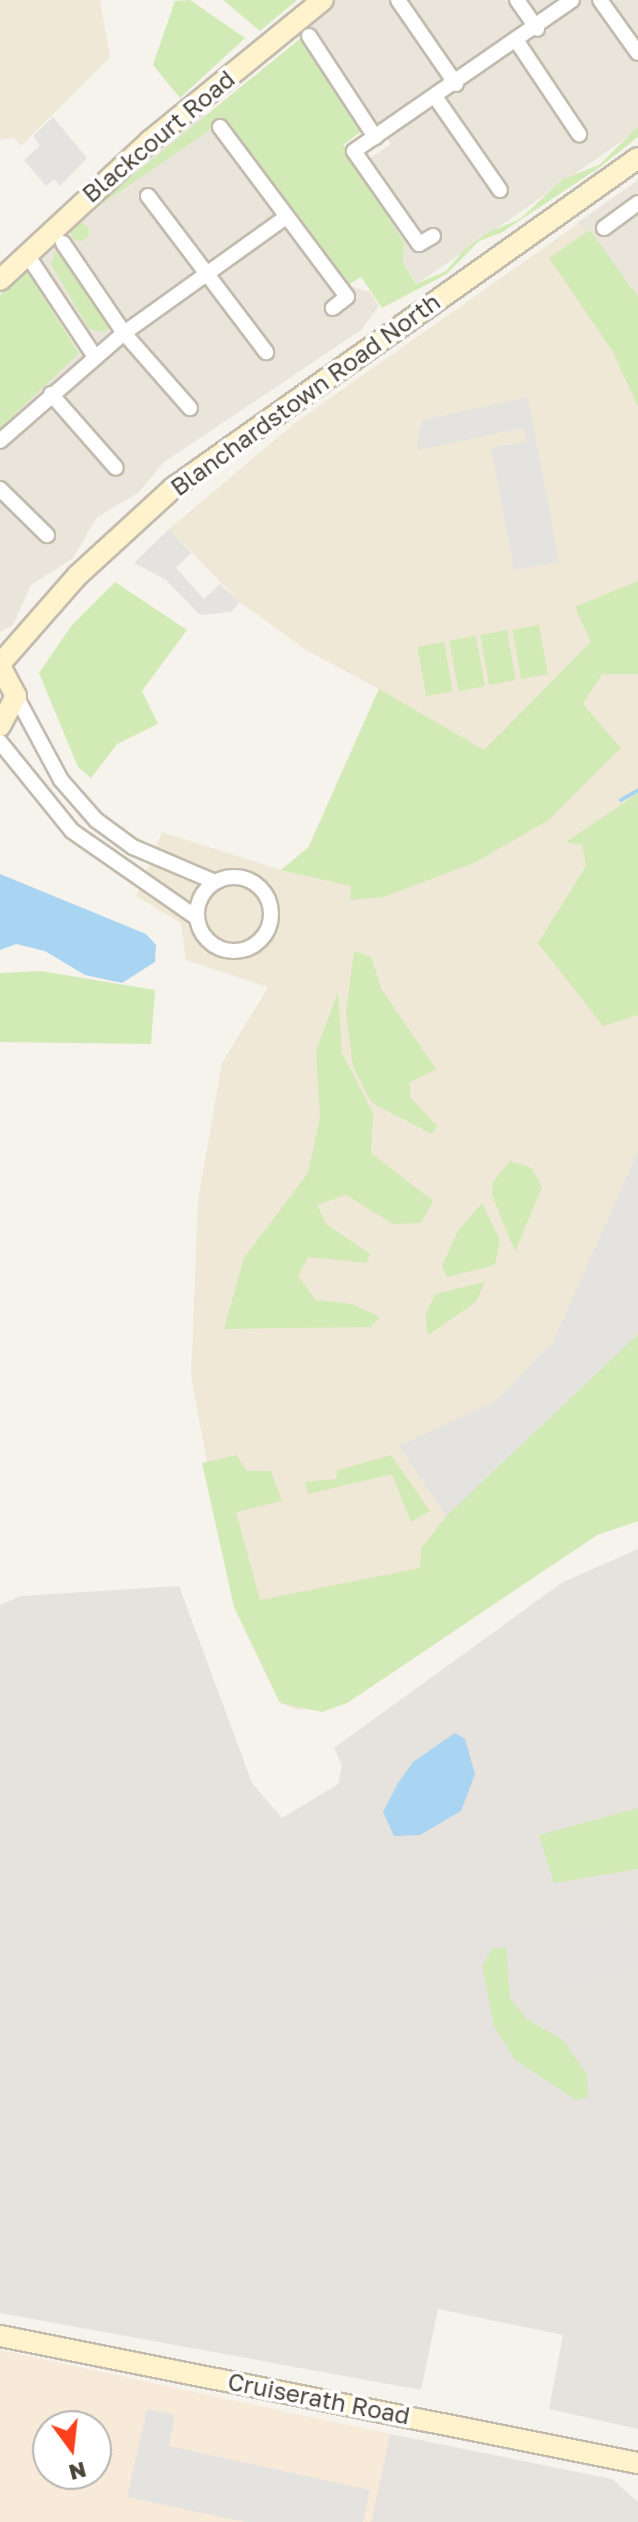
<!DOCTYPE html>
<html>
<head>
<meta charset="utf-8">
<style>
  body { margin:0 }
  #map { position:relative; width:638px; height:2522px; overflow:hidden; background:#f6f3ec; font-family:"Golos Text",sans-serif }
  div>[style] { position:absolute }
  .residential>* { inset:0; background:#eae5da }
  .commercial>* { inset:0; background:#f7ead8 }
  .industrial>* { inset:0; background:#e6e2dd }
  .education>* { inset:0; background:#efe8d6 }
  .green>* { inset:0; background:#d2eab5; transform-origin:0 0 }
  .round { border-radius:50% }
  .parking>* { inset:0; background:#e5e3e0; transform-origin:0 0 }
  .water>* { inset:0; background:#a9d4f2 }
  .stream>* { height:4px; margin:-2px; padding:0 2px; transform-origin:2px; border-radius:2px; background:#a9d4f2 }
  .roads { filter:drop-shadow(2px 0 #c2bbae) drop-shadow(-2px 0 #c2bbae) drop-shadow(0 2px #c2bbae) drop-shadow(0 -2px #c2bbae) }
  .street>* { height:14px; margin:-7px; padding:0 7px; transform-origin:7px; border-radius:7px; background:#fff }
  .street>.ring { margin:-7px; padding:0; box-sizing:content-box; background:none; border:14px solid #fff; border-radius:50% }
  .secondary>* { height:20px; margin:-10px; padding:0 10px; transform-origin:10px; border-radius:10px; background:#fff3cd }
  span { translate:-50% -50%; white-space:nowrap; text-align:center; line-height:1.15; -webkit-text-stroke:7px #fff; paint-order:stroke }
  .street-label { font-size:24px; color:#4b4439 }
  .north { position:absolute; left:32px; top:2410px; width:80px; height:80px; box-sizing:border-box; background:#fff; border:2px solid #b7b4b0; border-radius:50%; rotate:165deg; font-size:22px; font-weight:700; line-height:32px; text-align:center; color:#4b4439 }
  .north::after { content:''; display:block; margin:auto; width:28px; height:36px; background:#fc3f1d; clip-path:polygon(50% 0,100% 100%,50% 72%,0 100%) }
</style>
</head>
<body>
<div id="map">
  <div class="residential">
    <div style="clip-path:polygon(336px 0,638px 0,638px 130px,417px 284px,403px 263px,404px 243px,369px 191px,370px 158px,391px 144px,308px 27px)"></div>
    <div style="clip-path:polygon(195px 103px,343px 284px,370px 292px,379px 306px,361px 330px,164px 462px,138px 493px,97px 517px,73px 558px,31px 585px,13px 625px,0 632px,0 428px,78px 350px,26px 269px)"></div>
    <div style="clip-path:polygon(638px 180px,638px 307px,577px 223px)"></div>
  </div>
  <div class="commercial">
    <div style="clip-path:polygon(evenodd,0 2350px,390px 2434px,371px 2522px,0 2522px,0 2350px,48px 2426px,96px 2426px,96px 2474px,48px 2474px,48px 2426px)"></div>
  </div>
  <div class="industrial">
    <div style="clip-path:polygon(638px 1549px,638px 2429px,549px 2409px,563px 2335px,438px 2309px,421px 2390px,0 2313px,0 1605px,21px 1596px,179px 1586px,252px 1783px,282px 1818px,338px 1784px,342px 1765px,334px 1748px,563px 1582px)"></div>
    <div style="clip-path:polygon(390px 2434px,612px 2479px,638px 2502px,638px 2522px,371px 2522px)"></div>
  </div>
  <div class="education">
    <div style="clip-path:polygon(0 0,100px 0,110px 57px,21px 146px,13px 137px,0 140px)"></div>
    <div style="clip-path:polygon(579px 223px,638px 307px,638px 1521px,597px 1535px,347px 1703px,298px 1710px,280px 1703px,234px 1607px,191px 1376px,198px 1200px,222px 1063px,268px 987px,186px 960px,181px 923px,136px 896px,162px 832px,281px 870px,308px 847px,379px 689px,306px 650px,240px 602px,169px 529px,296px 422px)"></div>
  </div>
  <div class="green">
    <div style="clip-path:polygon(190px 0,245px 38px,180px 98px,153px 65px,175px 1px)"></div>
    <div style="clip-path:polygon(223px 0,297px 0,260px 31px)"></div>
    <div style="clip-path:polygon(302px 37px,363px 130px,343px 145px,404px 243px,403px 263px,416px 284px,446px 271px,465px 249px,489px 232px,520px 219px,563px 179px,599px 165px,638px 127px,638px 137px,600px 167px,501px 233px,479px 241px,447px 274px,382px 308px,361px 277px,348px 285px,223px 121px,74px 223px)"></div>
    <div class="round" style="left:71px;top:223px;width:18px;height:18px"></div>
    <div style="clip-path:polygon(590px 230px,638px 297px,638px 407px,613px 352px,549px 258px)"></div>
    <div style="clip-path:polygon(58px 244px,115px 324px,104px 332px,89px 329px,51px 264px)"></div>
    <div style="clip-path:polygon(26px 269px,79px 353px,0 428px,0 295px)"></div>
    <div style="clip-path:polygon(638px 581px,638px 674px,602px 674px,583px 704px,621px 748px,550px 819px,476px 862px,383px 897px,350px 900px,351px 886px,281px 870px,309px 847px,379px 689px,484px 750px,591px 642px,575px 607px)"></div>
    <div style="clip-path:polygon(115px 582px,187px 630px,142px 691px,158px 724px,117px 744px,91px 778px,78px 767px,39px 673px,72px 625px)"></div>
    <div style="left:539px;top:625px;width:50px;height:27px;rotate:80deg"></div>
    <div style="left:507px;top:630px;width:51px;height:27px;rotate:80deg"></div>
    <div style="left:476px;top:636px;width:51px;height:27px;rotate:80deg"></div>
    <div style="left:444px;top:642px;width:50px;height:27px;rotate:80deg"></div>
    <div style="clip-path:polygon(638px 793px,638px 1015px,603px 1026px,538px 943px,586px 866px,582px 845px,566px 842px)"></div>
    <div style="clip-path:polygon(354px 951px,371px 957px,382px 990px,436px 1069px,409px 1083px,411px 1098px,437px 1126px,432px 1134px,372px 1103px,353px 1067px,346px 1012px)"></div>
    <div style="clip-path:polygon(41px 971px,155px 990px,151px 1044px,0 1042px,0 973px)"></div>
    <div style="clip-path:polygon(338px 992px,342px 1053px,373px 1113px,371px 1153px,433px 1201px,421px 1223px,393px 1224px,346px 1195px,317px 1205px,326px 1224px,370px 1254px,367px 1263px,308px 1257px,298px 1276px,316px 1300px,352px 1304px,380px 1317px,371px 1327px,224px 1329px,244px 1258px,308px 1173px,320px 1118px,316px 1051px)"></div>
    <div style="clip-path:polygon(510px 1161px,532px 1168px,542px 1187px,515px 1252px,492px 1195px,493px 1182px)"></div>
    <div style="clip-path:polygon(482px 1203px,500px 1240px,495px 1265px,447px 1277px,442px 1266px,458px 1231px)"></div>
    <div style="clip-path:polygon(485px 1282px,476px 1302px,428px 1335px,425px 1316px,435px 1294px)"></div>
    <div style="clip-path:polygon(638px 1334px,638px 1521px,597px 1535px,347px 1703px,322px 1712px,280px 1703px,234px 1607px,202px 1463px,236px 1455px,247px 1471px,271px 1471px,282px 1501px,236px 1512px,260px 1600px,420px 1568px,421px 1549px,446px 1516px)"></div>
    <div style="clip-path:polygon(391px 1455px,430px 1511px,411px 1522px,392px 1474px,308px 1494px,305px 1482px,336px 1479px,338px 1470px)"></div>
    <div style="clip-path:polygon(638px 1808px,638px 1869px,554px 1883px,539px 1835px)"></div>
    <div style="clip-path:polygon(506px 1947px,510px 1998px,527px 2019px,563px 2040px,587px 2075px,588px 2097px,576px 2100px,515px 2060px,494px 2026px,482px 1966px,492px 1949px)"></div>
  </div>
  <div class="parking">
    <div style="clip-path:polygon(53px 117px,87px 158px,60px 186px,54px 179px,46px 186px,24px 160px,40px 146px,33px 136px)"></div>
    <div style="clip-path:polygon(528px 397px,559px 562px,514px 570px,491px 448px,527px 441px,522px 428px,419px 450px,417px 442px,422px 420px)"></div>
    <div style="clip-path:polygon(169px 529px,191px 553px,176px 568px,204px 599px,220px 584px,240px 602px,231px 612px,200px 615px,166px 580px,134px 563px)"></div>
    <div style="clip-path:polygon(638px 1151px,638px 1334px,446px 1516px,399px 1446px,497px 1400px,553px 1342px)"></div>
    <div style="left:627px;top:1920px;width:50px;height:67px;rotate:77deg"></div>
    <div style="clip-path:polygon(147px 2409px,175px 2415px,169px 2446px,370px 2490px,363px 2522px,245px 2522px,127px 2497px)"></div>
  </div>
  <div class="water">
    <div style="clip-path:polygon(0 874px,146px 934px,156px 945px,155px 962px,122px 983px,85px 975px,45px 951px,16px 944px,0 950px)"></div>
    <div style="clip-path:polygon(455px 1733px,465px 1739px,475px 1774px,461px 1811px,420px 1835px,394px 1836px,383px 1812px,398px 1783px,413px 1762px)"></div>
  </div>
  <div class="stream">
    <div style="left:621px;top:800px;width:20px;rotate:-30deg"></div>
  </div>
  <div class="roads">
    <div class="street">
      <div style="left:398px;top:0;width:102px;rotate:55.4deg"></div>
      <div style="left:517px;top:0;width:35px;rotate:55deg"></div>
      <div style="left:600px;top:0;width:65px;rotate:54.4deg"></div>
      <div style="left:309px;top:36px;width:121px;rotate:56.8deg"></div>
      <div style="left:518px;top:43px;width:110px;rotate:56.2deg"></div>
      <div style="left:436px;top:98px;width:112px;rotate:55.2deg"></div>
      <div style="left:220px;top:127px;width:212px;rotate:53.2deg"></div>
      <div style="left:347px;top:297px;width:18px;rotate:142deg"></div>
      <div style="left:148px;top:196px;width:196px;rotate:52.9deg"></div>
      <div style="left:604px;top:228px;width:42px;rotate:-36.3deg"></div>
      <div style="left:433px;top:236px;width:16px;rotate:150deg"></div>
      <div style="left:419px;top:244px;width:113px;rotate:-125deg"></div>
      <div style="left:354px;top:151px;width:265px;rotate:-34.7deg"></div>
      <div style="left:63px;top:243px;width:109px;rotate:55.9deg"></div>
      <div style="left:124px;top:333px;width:100px;rotate:48.7deg"></div>
      <div style="left:26px;top:253px;width:125px;rotate:56.4deg"></div>
      <div style="left:51px;top:394px;width:98px;rotate:48.7deg"></div>
      <div style="left:0;top:441px;width:164px;rotate:-41.1deg"></div>
      <div style="left:124px;top:333px;width:199px;rotate:-35.6deg"></div>
      <div style="left:0;top:489px;width:66px;rotate:44.4deg"></div>
      <div style="left:16px;top:696px;width:95px;rotate:61.8deg"></div>
      <div style="left:61px;top:780px;width:53px;rotate:48.8deg"></div>
      <div style="left:96px;top:820px;width:46px;rotate:36.1deg"></div>
      <div style="left:133px;top:847px;width:89px;rotate:23.1deg"></div>
      <div style="left:0;top:742px;width:114px;rotate:51deg"></div>
      <div style="left:72px;top:831px;width:152px;rotate:34.8deg"></div>
      <div class="ring" style="left:197px;top:877px;width:60px;height:60px"></div>
    </div>
    <div class="secondary">
      <div style="left:0;top:280px;width:205px;rotate:-42.8deg"></div>
      <div style="left:150px;top:141px;width:223px;rotate:-39.2deg"></div>
      <div style="left:0;top:664px;width:118px;rotate:-48.8deg"></div>
      <div style="left:78px;top:575px;width:129px;rotate:-42.5deg"></div>
      <div style="left:173px;top:488px;width:570px;rotate:-35.36deg"></div>
      <div style="left:0;top:666px;width:34px;rotate:62deg"></div>
      <div style="left:16px;top:696px;width:34px;rotate:118deg"></div>
      <div style="left:0;top:2336px;width:651px;rotate:11.26deg"></div>
    </div>
  </div>
  <div class="street-label">
    <span style="left:158px;top:136px;rotate:-40deg">Blackcourt Road</span>
    <span style="left:305px;top:394px;rotate:-36deg">Blanchardstown Road North</span>
    <span style="left:319px;top:2398px;rotate:11deg">Cruiserath Road</span>
  </div>
  <div class="north">N</div>
</div>
</body>
</html>
